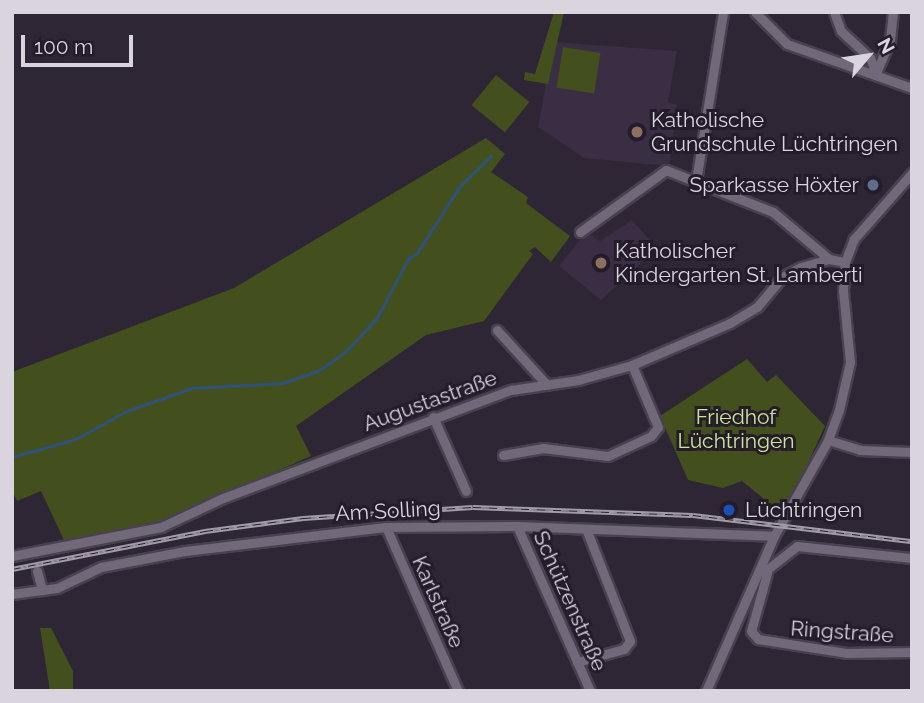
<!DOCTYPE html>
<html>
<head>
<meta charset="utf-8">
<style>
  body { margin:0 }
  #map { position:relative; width:924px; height:703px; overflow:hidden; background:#2e2635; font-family:Raleway,sans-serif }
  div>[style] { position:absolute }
  .built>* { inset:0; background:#392e43 }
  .green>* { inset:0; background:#43501d; transform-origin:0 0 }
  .stream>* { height:2.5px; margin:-1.25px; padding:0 1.25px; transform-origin:1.25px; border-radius:1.25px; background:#2e527a }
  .roads { filter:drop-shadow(2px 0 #49424e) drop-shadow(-2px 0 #49424e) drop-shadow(0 2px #49424e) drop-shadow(0 -2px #49424e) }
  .street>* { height:9px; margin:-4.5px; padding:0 4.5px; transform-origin:4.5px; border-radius:4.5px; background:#71687a }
  .rail>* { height:5px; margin-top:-2.5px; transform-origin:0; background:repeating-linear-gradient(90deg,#241c2b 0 8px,#a29ca8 0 16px); box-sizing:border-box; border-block:2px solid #a29ca8 }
  .dots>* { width:19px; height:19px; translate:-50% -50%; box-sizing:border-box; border:4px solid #241c2b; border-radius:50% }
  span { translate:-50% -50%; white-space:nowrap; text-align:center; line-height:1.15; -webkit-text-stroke:6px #241c2b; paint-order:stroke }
  .poi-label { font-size:21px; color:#d9d4de }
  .left { translate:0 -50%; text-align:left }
  .right { translate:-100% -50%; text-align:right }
  .street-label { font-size:21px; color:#d9d4de }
  .park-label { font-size:21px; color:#cce593 }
  .frame { position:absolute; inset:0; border:14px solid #d9d4de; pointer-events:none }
  .north { position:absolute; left:833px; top:21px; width:70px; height:70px; -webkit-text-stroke:5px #241c2b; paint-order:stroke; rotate:61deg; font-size:19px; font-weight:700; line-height:28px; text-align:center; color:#d9d4de }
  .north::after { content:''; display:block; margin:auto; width:24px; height:32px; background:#d9d4de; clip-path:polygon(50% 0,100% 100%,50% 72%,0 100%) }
  .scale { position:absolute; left:21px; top:35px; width:112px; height:32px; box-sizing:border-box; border:4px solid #d9d4de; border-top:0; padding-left:9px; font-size:21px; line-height:24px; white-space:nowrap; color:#d9d4de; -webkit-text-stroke:5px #241c2b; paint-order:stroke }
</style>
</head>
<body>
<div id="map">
  <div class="built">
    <div style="clip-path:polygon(554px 42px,677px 51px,668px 102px,677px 105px,669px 166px,584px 158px,538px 127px)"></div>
    <div style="clip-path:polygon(632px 220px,657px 248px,601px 300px,559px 266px,586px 232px,600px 241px)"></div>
  </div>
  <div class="green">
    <div style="clip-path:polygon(554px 12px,564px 12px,548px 84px,524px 80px,525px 72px,535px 74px)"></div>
    <div style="left:563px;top:47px;width:38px;height:41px;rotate:9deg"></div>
    <div style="left:496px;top:75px;width:43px;height:39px;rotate:39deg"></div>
    <div style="clip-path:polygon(486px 138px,505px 154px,491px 172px,528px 197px,526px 203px,570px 236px,551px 262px,535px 247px,529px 251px,533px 254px,484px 321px,426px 335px,296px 426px,311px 456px,159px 523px,64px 540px,41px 491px,17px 501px,12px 490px,12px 372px,234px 288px)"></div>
    <div style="clip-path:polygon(747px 359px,767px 382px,776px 375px,825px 426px,790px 502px,782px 507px,773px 506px,742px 481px,723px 488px,688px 480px,660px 416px)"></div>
    <div style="clip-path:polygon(40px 628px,51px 628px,73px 671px,73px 691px,50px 691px)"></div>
  </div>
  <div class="stream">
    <div style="left:12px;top:457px;width:66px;rotate:-15.7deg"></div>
    <div style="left:76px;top:439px;width:58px;rotate:-28.8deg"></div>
    <div style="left:127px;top:411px;width:69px;rotate:-19.5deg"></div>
    <div style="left:192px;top:388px;width:91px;rotate:-3.1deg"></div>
    <div style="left:283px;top:383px;width:37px;rotate:-19deg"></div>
    <div style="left:318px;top:371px;width:33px;rotate:-35deg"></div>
    <div style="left:345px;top:352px;width:47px;rotate:-46.7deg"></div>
    <div style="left:377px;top:318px;width:67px;rotate:-62.3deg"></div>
    <div style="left:408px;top:259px;width:11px;rotate:-34deg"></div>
    <div style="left:417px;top:253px;width:80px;rotate:-57.3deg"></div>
    <div style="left:460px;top:186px;width:43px;rotate:-44.1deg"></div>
  </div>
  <div class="roads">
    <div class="street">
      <div style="left:755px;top:12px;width:45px;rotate:45deg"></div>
      <div style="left:787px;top:44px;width:133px;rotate:19.4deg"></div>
      <div style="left:834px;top:12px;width:20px;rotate:70deg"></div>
      <div style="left:841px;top:31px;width:40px;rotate:43deg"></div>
      <div style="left:870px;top:58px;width:16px;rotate:68deg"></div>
      <div style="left:876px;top:73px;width:36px;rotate:-67deg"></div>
      <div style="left:890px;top:40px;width:28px;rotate:-84deg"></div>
      <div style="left:696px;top:181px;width:171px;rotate:-80.9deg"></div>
      <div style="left:580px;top:232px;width:106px;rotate:-35.8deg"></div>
      <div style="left:666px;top:170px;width:115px;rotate:21.4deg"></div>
      <div style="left:773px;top:212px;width:73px;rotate:40deg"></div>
      <div style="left:497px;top:330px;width:74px;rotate:47.7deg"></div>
      <div style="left:433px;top:417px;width:81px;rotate:66deg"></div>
      <div style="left:828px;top:440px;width:34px;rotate:17deg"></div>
      <div style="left:860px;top:450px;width:52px;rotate:2.2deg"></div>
      <div style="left:503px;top:455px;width:41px;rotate:-9.9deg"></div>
      <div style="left:543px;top:448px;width:65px;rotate:7deg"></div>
      <div style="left:608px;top:456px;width:47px;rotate:-24.9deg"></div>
      <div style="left:651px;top:436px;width:11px;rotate:-52deg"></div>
      <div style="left:658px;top:427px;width:67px;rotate:-112.8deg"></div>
      <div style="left:517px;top:526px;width:180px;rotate:66.1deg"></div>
      <div style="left:386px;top:527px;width:179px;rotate:66.3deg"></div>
      <div style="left:12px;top:556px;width:152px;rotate:-11deg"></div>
      <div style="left:161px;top:527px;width:68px;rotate:-25.1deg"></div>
      <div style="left:223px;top:498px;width:308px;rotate:-20.6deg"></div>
      <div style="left:511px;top:390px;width:68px;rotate:-8.5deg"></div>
      <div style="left:578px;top:380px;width:56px;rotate:-15.5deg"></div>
      <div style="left:632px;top:365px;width:107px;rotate:-23.2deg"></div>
      <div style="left:730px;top:323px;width:31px;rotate:-31deg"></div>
      <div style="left:757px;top:307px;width:39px;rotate:-50deg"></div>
      <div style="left:782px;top:277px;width:21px;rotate:-28deg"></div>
      <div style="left:801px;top:267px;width:29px;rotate:-16deg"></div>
      <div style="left:829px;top:259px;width:16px;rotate:11deg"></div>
      <div style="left:37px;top:571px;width:20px;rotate:75deg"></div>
      <div style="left:764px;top:572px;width:42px;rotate:-38.2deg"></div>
      <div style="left:797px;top:546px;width:116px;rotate:6deg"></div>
      <div style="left:767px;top:573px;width:60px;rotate:105.4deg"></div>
      <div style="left:751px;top:631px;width:11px;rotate:49deg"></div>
      <div style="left:758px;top:639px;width:89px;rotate:9deg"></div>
      <div style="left:846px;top:653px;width:66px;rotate:-0.9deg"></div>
      <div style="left:12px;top:594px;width:45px;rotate:-7.6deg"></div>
      <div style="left:57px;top:588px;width:49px;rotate:-25.5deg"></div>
      <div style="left:101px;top:567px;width:86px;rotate:-10.8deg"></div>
      <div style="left:185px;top:551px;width:202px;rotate:-6.8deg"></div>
      <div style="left:386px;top:527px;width:131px;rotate:-0.4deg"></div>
      <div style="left:517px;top:526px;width:257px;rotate:2.2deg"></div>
      <div style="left:577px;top:662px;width:49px;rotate:-15.5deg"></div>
      <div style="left:624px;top:649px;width:10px;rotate:-53deg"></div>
      <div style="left:630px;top:641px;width:120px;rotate:-111.4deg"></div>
      <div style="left:706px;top:691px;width:169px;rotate:-66.3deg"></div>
      <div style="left:774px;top:536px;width:110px;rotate:-60.6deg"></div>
      <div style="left:828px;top:440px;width:32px;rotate:-70deg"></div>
      <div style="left:839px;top:410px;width:49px;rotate:-77.1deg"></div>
      <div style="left:850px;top:362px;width:72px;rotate:-95.6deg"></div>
      <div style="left:843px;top:290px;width:28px;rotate:-86deg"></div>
      <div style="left:845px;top:262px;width:25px;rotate:-69deg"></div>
      <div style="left:854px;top:239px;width:88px;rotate:-48.7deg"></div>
    </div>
  </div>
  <div class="rail">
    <div style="left:12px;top:569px;width:197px;rotate:-11.1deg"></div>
    <div style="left:205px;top:531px;width:99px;rotate:-7.6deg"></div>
    <div style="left:303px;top:518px;width:170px;rotate:-3.7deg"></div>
    <div style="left:473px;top:507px;width:220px;rotate:2.1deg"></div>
    <div style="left:693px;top:515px;width:221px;rotate:6.8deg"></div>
  </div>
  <div class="dots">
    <div style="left:637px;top:132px;background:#8d6e63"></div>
    <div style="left:873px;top:185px;background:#5c6f8a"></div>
    <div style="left:601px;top:263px;background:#8d6e63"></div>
    <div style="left:729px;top:510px;background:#1a4fb4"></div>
  </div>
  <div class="poi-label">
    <span class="left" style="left:651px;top:132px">Katholische<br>Grundschule Lüchtringen</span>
    <span class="right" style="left:859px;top:185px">Sparkasse Höxter</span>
    <span class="left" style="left:615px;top:263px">Katholischer<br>Kindergarten St. Lamberti</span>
    <span class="left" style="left:745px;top:510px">Lüchtringen</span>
  </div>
  <div class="street-label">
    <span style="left:430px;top:401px;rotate:-20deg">Augustastraße</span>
    <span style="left:388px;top:511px;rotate:-3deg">Am Solling</span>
    <span style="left:570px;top:601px;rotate:66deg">Schützenstraße</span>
    <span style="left:438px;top:602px;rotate:66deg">Karlstraße</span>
    <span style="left:842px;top:632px;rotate:4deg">Ringstraße</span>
  </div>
  <div class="park-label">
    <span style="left:736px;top:429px">Friedhof<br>Lüchtringen</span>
  </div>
  <div class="frame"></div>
  <div class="north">N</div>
  <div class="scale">100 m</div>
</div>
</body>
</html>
